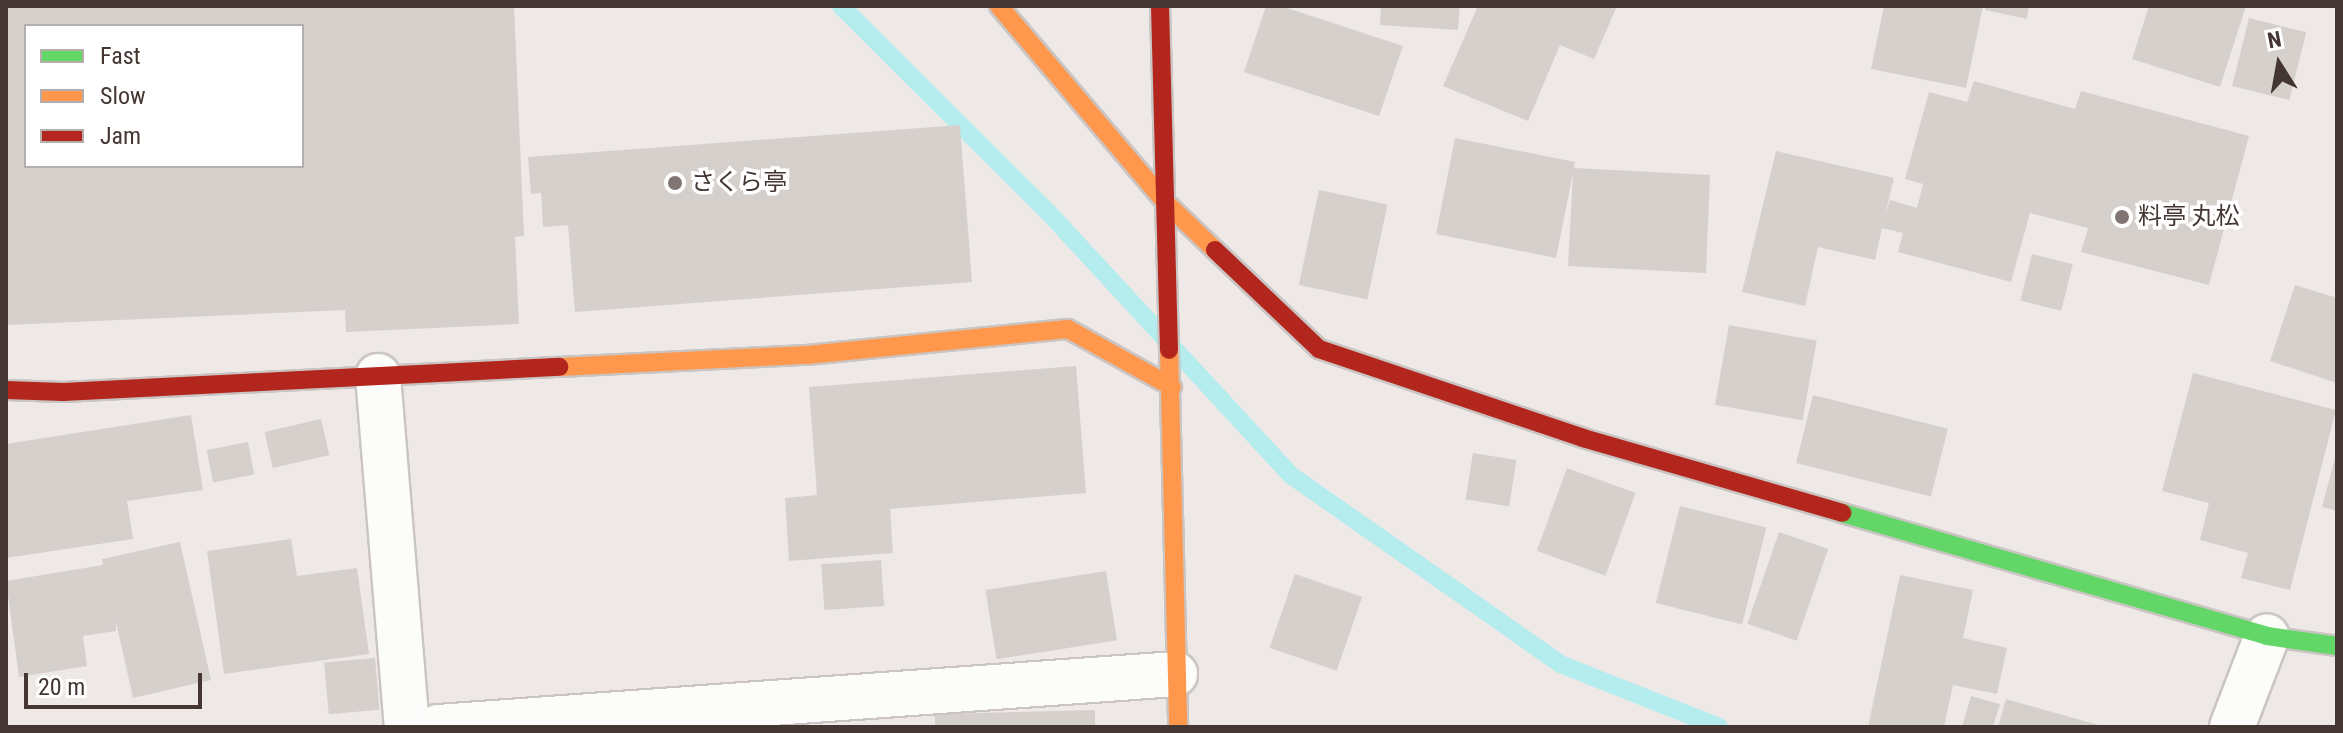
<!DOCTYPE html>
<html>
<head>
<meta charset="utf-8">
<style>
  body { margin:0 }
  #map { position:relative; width:2343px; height:733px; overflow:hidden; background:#eee9e6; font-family:"Roboto Condensed","Noto Sans JP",sans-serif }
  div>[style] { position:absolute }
  .stream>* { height:18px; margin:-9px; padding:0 9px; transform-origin:9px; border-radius:9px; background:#b5ecee }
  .building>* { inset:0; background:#d6d0cd; transform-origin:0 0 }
  .roads { filter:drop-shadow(2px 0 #cac5c2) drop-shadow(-2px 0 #cac5c2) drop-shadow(0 2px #cac5c2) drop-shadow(0 -2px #cac5c2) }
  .street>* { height:44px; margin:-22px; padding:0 22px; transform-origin:22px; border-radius:22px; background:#fcfcfb }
  .fast>* { height:18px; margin:-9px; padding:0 9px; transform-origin:9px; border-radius:9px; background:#63d668 }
  .slow>* { height:18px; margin:-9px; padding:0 9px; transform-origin:9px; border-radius:9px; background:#ff974d }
  .jam>* { height:18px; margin:-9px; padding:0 9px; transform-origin:9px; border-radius:9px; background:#b3261e }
  .dots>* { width:22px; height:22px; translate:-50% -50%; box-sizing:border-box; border:4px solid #fff; border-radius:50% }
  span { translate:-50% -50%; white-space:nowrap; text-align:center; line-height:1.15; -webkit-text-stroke:7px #fff; paint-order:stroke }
  .poi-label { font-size:24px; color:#443733 }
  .left { translate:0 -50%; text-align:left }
  .frame { position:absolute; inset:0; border:8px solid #443733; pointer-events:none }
  .legend { position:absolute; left:24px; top:24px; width:280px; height:144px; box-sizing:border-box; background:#fff; border:2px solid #b4afad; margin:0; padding:10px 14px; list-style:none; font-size:24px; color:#443733 }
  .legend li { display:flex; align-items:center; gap:16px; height:40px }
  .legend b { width:40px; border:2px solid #b4afad }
  .north { position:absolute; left:2239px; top:24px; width:80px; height:80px; -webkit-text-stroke:6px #fff; paint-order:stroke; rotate:349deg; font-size:22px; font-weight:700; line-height:32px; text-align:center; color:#443733 }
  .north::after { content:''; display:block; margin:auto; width:28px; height:36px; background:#443733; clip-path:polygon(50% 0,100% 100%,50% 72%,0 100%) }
  .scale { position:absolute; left:24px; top:673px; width:178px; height:36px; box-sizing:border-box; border:4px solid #443733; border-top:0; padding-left:10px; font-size:24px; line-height:28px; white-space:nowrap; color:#443733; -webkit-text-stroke:6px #fff; paint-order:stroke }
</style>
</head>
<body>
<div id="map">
  <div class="stream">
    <div style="left:841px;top:6px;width:293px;rotate:44.9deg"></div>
    <div style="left:1049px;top:213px;width:358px;rotate:47.3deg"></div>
    <div style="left:1292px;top:476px;width:327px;rotate:35deg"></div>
    <div style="left:1560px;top:664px;width:171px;rotate:21.6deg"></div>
  </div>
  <div class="building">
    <div style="clip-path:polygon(evenodd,6px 6px,514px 6px,524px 236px,515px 237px,519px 324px,346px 332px,345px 310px,6px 325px,6px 6px,26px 26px,302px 26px,302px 166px,26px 166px,26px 26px)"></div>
    <div style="clip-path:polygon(1266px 6px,1281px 6px,1403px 46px,1379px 116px,1244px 72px)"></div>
    <div style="clip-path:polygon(1381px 6px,1460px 6px,1458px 30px,1380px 25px)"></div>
    <div style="clip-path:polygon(1478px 6px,1617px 6px,1594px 59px,1560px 45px,1528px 121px,1443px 86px)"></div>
    <div style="clip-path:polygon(1884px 6px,1983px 6px,1966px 88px,1871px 69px)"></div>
    <div style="clip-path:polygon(1986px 6px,2029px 6px,2027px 19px,1985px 10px)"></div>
    <div style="clip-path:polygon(2149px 6px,2246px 6px,2220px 87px,2132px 59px)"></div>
    <div style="left:2249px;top:18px;width:59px;height:70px;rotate:14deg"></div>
    <div style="clip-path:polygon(1974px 81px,2075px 109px,2081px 91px,2249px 136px,2209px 285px,2081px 252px,2088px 228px,2030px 213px,2011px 282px,1898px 252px,1903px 233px,1882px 228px,1875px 260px,1818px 247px,1805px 306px,1742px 292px,1776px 151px,1894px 178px,1885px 215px,1890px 200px,1917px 208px,1923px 184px,1905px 179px,1929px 92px,1967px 102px)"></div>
    <div style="clip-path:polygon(960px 125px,972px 282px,575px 312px,568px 225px,543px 227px,541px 193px,531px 194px,528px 157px)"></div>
    <div style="clip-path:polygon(1455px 138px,1575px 162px,1574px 168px,1710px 175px,1706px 273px,1568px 266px,1573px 173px,1556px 258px,1436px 234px)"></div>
    <div style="left:1319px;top:190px;width:70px;height:97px;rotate:12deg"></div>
    <div style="left:2032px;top:254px;width:42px;height:48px;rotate:14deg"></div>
    <div style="clip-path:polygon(2295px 285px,2337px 298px,2337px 383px,2270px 361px)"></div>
    <div style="left:1729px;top:325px;width:89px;height:81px;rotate:10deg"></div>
    <div style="clip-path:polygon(1076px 366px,1086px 493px,890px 509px,893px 553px,789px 561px,785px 498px,817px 495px,809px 387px)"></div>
    <div style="clip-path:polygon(2193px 373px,2336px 410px,2290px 590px,2241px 578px,2248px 553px,2200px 540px,2209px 503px,2162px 491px)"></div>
    <div style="left:1813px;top:395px;width:139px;height:70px;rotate:14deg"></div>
    <div style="clip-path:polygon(191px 415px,203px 490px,127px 501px,133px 539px,6px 558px,6px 444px)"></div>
    <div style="left:321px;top:419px;width:37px;height:58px;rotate:77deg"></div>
    <div style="left:248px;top:442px;width:33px;height:42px;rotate:79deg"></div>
    <div style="left:1473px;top:453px;width:44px;height:47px;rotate:9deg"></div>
    <div style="clip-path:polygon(2336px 454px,2337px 454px,2337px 511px,2322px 507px)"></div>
    <div style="left:1567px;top:468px;width:73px;height:88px;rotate:20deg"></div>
    <div style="left:1680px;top:506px;width:89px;height:100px;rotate:14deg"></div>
    <div style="left:1779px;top:532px;width:52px;height:97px;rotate:19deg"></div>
    <div style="clip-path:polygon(291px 539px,297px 576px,357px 568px,369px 654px,224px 674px,207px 551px)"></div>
    <div style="clip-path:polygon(180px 542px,211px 680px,133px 698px,116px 622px,116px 631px,83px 636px,87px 666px,19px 677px,6px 581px,103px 565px,102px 559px)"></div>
    <div style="left:881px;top:560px;width:46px;height:60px;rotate:86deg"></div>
    <div style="left:1106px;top:571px;width:70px;height:122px;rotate:81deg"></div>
    <div style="left:1295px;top:574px;width:71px;height:78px;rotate:19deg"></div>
    <div style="clip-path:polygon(1900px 575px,1973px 590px,1963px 638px,2007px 648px,1997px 694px,1953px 685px,1944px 727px,1868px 727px)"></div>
    <div style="left:375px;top:658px;width:52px;height:51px;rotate:85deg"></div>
    <div style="clip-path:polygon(1971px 696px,2000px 704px,1993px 727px,1962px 727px)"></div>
    <div style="clip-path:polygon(2006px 699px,2102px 726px,2102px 727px,1998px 727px)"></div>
    <div style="clip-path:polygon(1095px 710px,1095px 727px,935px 727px,935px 714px)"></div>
  </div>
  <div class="roads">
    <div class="street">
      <div style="left:378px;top:376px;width:352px;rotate:85.3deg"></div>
      <div style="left:438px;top:727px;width:739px;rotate:-4.11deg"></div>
      <div style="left:2232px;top:727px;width:97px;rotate:-69deg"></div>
    </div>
    <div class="fast">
      <div style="left:1842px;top:513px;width:442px;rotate:16.1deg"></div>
      <div style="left:2267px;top:636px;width:71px;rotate:8.1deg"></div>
    </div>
    <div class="slow">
      <div style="left:999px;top:6px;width:257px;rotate:49.7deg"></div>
      <div style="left:1165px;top:202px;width:69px;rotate:43.8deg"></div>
      <div style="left:1169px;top:350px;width:377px;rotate:88.6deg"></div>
      <div style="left:559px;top:367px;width:248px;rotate:-2.8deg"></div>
      <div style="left:807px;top:355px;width:262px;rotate:-5.7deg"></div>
      <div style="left:1068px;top:329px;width:119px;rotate:29.1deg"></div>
    </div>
    <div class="jam">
      <div style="left:1160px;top:6px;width:344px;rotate:88.5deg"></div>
      <div style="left:1215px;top:250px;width:144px;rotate:43.6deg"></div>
      <div style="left:1319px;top:349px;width:279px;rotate:18.6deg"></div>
      <div style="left:1583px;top:438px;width:270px;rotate:16.1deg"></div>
      <div style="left:6px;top:390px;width:57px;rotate:2deg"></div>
      <div style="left:63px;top:392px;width:497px;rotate:-2.9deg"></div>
    </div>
  </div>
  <div class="dots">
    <div style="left:675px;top:183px;background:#807572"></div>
    <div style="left:2122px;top:217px;background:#807572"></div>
  </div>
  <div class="poi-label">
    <span class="left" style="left:691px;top:183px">さくら亭</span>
    <span class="left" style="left:2138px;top:217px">料亭 丸松</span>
  </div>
  <div class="frame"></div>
  <ul class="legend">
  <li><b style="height:10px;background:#63d668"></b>Fast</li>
  <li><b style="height:10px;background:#ff974d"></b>Slow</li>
  <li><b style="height:10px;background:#b3261e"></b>Jam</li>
  </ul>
  <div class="north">N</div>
  <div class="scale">20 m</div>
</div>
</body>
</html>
